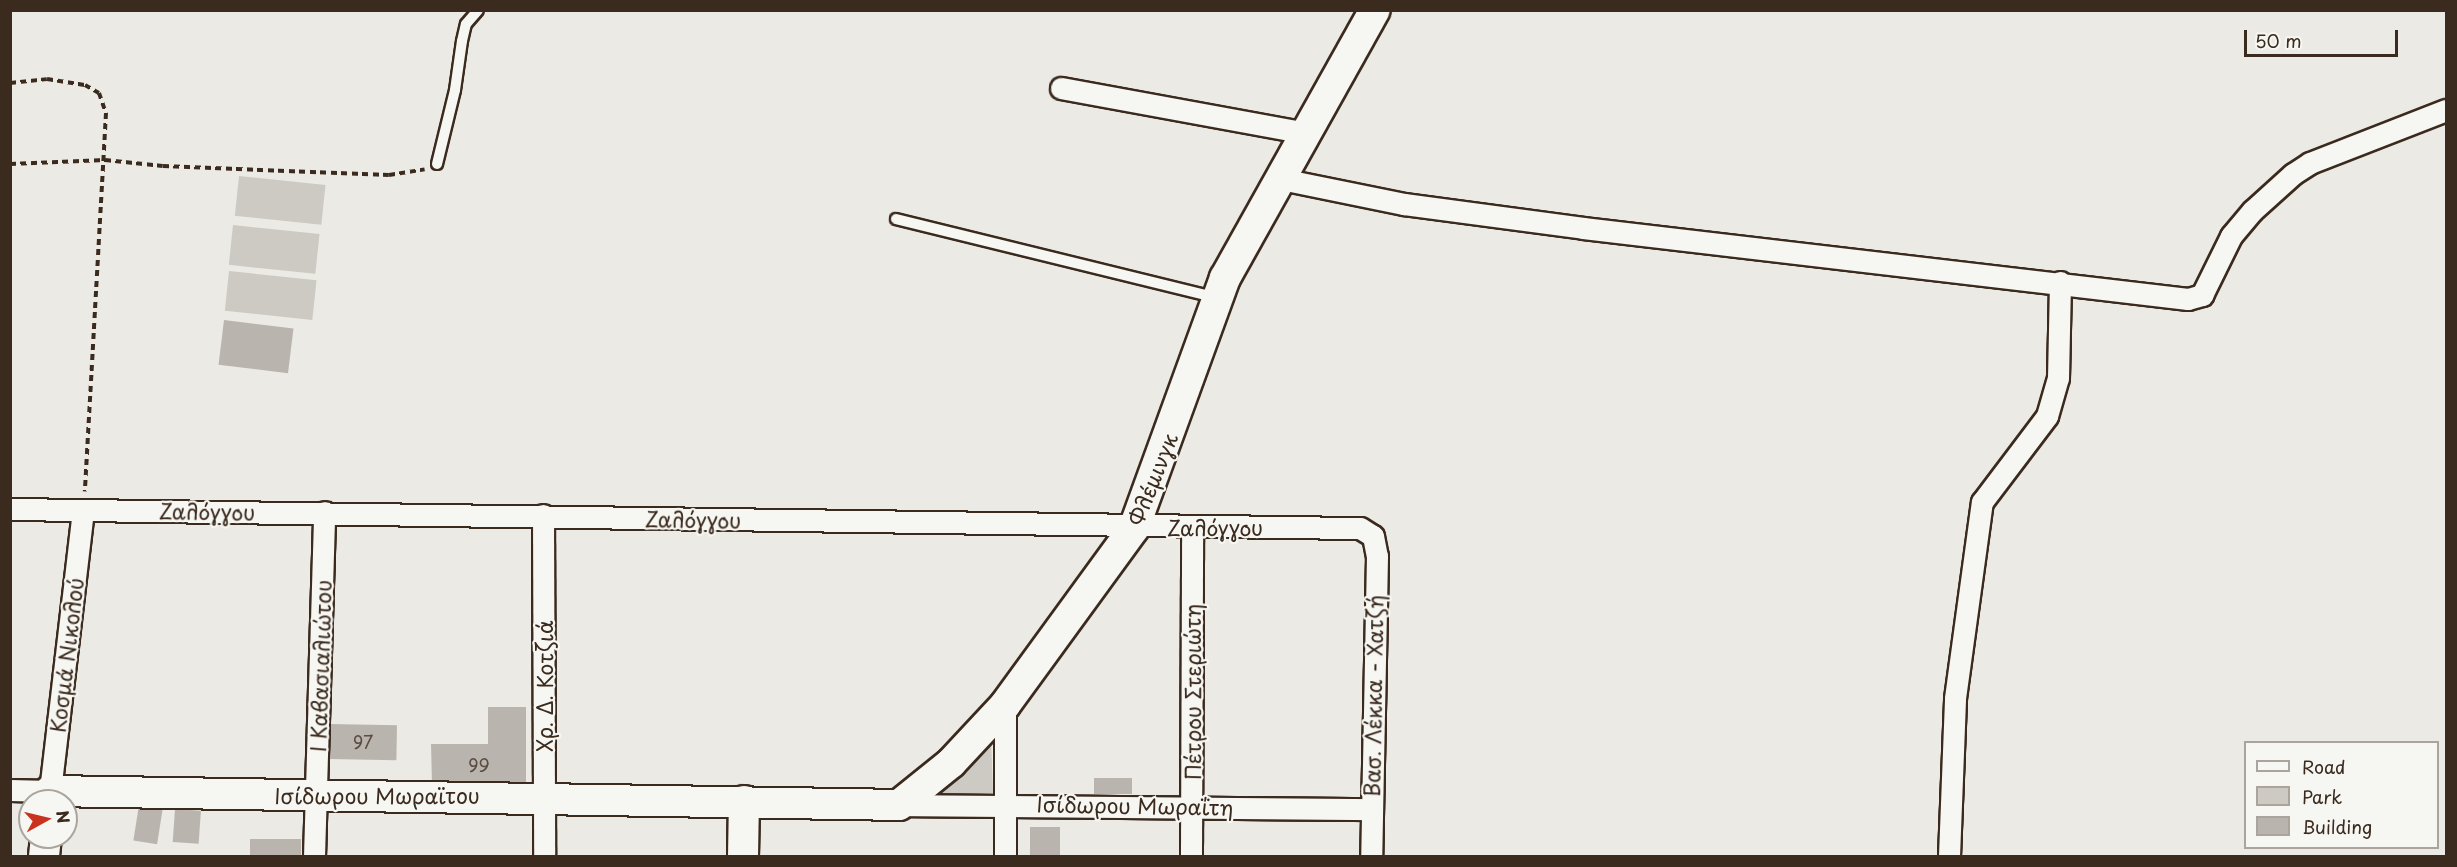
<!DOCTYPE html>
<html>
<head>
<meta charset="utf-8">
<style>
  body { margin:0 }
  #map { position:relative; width:2457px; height:867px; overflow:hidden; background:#ebeae5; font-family:"Playpen Sans",sans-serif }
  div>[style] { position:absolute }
  .green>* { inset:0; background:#cdcac4; transform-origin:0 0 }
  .building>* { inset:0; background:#bab4ae; transform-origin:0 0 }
  .path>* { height:4px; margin-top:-2px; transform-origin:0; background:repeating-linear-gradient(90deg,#3b2a1e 0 6px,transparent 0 10.5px) }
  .roads { filter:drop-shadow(2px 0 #3b2a1e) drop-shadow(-2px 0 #3b2a1e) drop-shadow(0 2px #3b2a1e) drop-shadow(0 -2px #3b2a1e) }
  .lane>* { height:10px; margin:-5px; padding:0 5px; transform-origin:5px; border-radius:5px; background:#f6f6f2 }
  .street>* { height:21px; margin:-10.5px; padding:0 10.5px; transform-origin:10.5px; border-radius:10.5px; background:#f6f6f2 }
  .secondary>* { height:30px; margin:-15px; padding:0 15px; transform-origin:15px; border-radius:15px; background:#f6f6f2 }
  span { translate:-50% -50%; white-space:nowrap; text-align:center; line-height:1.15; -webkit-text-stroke:4.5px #f6f6f2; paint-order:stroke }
  .number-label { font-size:18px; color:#5b4c42 }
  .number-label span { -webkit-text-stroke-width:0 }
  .street-label { font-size:21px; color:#3b2a1e }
  .frame { position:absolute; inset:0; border:12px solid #3b2a1e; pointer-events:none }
  .legend { position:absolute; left:2244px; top:741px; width:195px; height:108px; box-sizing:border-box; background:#f6f6f2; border:2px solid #aba49d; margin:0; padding:8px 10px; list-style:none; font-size:18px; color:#3b2a1e }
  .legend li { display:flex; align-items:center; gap:12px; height:30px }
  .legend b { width:30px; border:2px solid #aba49d }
  .north { position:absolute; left:18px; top:789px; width:60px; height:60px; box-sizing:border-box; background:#f6f6f2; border:2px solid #aba49d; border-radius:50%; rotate:82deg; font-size:16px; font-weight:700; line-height:24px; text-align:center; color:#3b2a1e }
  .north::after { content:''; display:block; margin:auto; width:21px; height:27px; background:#c8321e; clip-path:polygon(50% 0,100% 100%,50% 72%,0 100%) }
  .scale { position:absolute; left:2244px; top:30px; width:154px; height:27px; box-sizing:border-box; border:3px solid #3b2a1e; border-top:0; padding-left:8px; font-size:18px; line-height:21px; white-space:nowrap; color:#3b2a1e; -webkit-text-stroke:4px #f6f6f2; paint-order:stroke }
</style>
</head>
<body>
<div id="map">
  <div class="green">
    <div style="left:239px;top:176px;width:87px;height:40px;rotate:6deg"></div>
    <div style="left:233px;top:225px;width:87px;height:40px;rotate:6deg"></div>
    <div style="left:229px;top:271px;width:88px;height:40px;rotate:6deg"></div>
    <div style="clip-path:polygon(991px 734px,993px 794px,929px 795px)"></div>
  </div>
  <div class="building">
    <div style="left:224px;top:320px;width:70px;height:45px;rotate:7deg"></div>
    <div style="clip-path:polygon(488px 707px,526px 707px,526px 785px,432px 785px,431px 744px,488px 744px)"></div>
    <div style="left:330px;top:724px;width:67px;height:35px;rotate:1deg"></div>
    <div style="left:1094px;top:778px;width:38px;height:16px"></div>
    <div style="left:139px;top:805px;width:24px;height:36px;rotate:9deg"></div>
    <div style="left:175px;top:809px;width:26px;height:33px;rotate:4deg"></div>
    <div style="left:1030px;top:827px;width:30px;height:29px"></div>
    <div style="left:250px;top:839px;width:51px;height:17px"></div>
  </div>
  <div class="path">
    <div style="left:10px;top:83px;width:37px;rotate:-6deg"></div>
    <div style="left:47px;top:79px;width:38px;rotate:9deg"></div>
    <div style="left:85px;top:85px;width:16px;rotate:30deg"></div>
    <div style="left:99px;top:93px;width:21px;rotate:71deg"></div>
    <div style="left:106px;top:113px;width:379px;rotate:93.2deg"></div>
    <div style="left:10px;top:164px;width:95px;rotate:-2.4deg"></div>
    <div style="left:105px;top:160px;width:58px;rotate:5.9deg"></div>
    <div style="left:163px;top:166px;width:226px;rotate:2.3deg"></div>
    <div style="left:389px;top:175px;width:36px;rotate:-9deg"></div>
  </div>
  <div class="roads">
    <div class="lane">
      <div style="left:437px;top:164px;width:76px;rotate:-76.3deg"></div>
      <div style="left:455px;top:90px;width:49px;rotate:-81.9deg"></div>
      <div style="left:462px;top:41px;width:17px;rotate:-77deg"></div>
      <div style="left:466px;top:24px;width:18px;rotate:-49deg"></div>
      <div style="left:896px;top:219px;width:331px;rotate:13.8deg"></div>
    </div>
    <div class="street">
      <div style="left:1061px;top:88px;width:248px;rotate:10.4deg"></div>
      <div style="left:1281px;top:179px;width:126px;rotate:11.5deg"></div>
      <div style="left:1404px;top:204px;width:181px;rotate:7.6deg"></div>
      <div style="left:1583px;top:228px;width:609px;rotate:6.69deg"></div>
      <div style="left:2188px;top:299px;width:15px;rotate:-16deg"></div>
      <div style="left:2202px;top:295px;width:66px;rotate:-63.8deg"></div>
      <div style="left:2231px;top:236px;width:33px;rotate:-50deg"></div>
      <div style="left:2252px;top:211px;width:55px;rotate:-42.1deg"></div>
      <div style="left:2293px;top:174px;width:20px;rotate:-33deg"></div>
      <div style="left:2310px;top:163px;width:146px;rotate:-21.3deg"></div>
      <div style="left:10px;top:509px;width:1350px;rotate:0.81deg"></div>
      <div style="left:1360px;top:528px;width:15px;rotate:32deg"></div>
      <div style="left:1373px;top:536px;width:20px;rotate:79deg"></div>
      <div style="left:1377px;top:556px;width:300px;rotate:91.1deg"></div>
      <div style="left:543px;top:515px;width:341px;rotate:89.8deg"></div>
      <div style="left:1005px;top:705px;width:151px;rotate:90deg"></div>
      <div style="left:10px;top:790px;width:40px;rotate:1.4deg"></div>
      <div style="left:50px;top:791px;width:283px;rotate:-83.3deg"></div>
      <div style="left:899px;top:805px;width:472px;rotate:0.5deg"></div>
      <div style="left:314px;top:856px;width:344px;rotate:-88.3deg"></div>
      <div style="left:1191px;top:856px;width:329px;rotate:-89.8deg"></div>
      <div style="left:1949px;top:856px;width:158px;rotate:-87.8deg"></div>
      <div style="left:1955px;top:698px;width:198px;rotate:-82.2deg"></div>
      <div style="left:1982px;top:502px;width:108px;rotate:-52.9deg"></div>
      <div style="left:2047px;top:416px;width:40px;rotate:-74deg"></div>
      <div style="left:2058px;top:378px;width:96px;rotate:-88.8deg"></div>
    </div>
    <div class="secondary">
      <div style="left:49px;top:801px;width:10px;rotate:-84deg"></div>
      <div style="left:50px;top:791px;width:849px;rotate:0.94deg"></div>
      <div style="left:899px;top:805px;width:67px;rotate:-38.9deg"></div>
      <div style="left:951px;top:763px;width:79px;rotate:-47deg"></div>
      <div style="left:1005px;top:705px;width:219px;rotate:-53.9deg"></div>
      <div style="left:1134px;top:528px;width:266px;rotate:-70deg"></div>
      <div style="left:1225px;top:278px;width:307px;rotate:-60.8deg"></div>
      <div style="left:44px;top:856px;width:19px;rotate:-84deg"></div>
      <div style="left:743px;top:856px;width:55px;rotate:-89deg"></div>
    </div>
  </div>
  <div class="number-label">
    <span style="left:363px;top:742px">97</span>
    <span style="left:479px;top:765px">99</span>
  </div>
  <div class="street-label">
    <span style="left:1152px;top:479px;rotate:-68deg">Φλέμινγκ</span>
    <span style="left:207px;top:511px;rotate:1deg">Ζαλόγγου</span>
    <span style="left:693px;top:519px;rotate:1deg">Ζαλόγγου</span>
    <span style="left:1215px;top:527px">Ζαλόγγου</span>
    <span style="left:66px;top:655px;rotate:-83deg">Κοσμά Νικολού</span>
    <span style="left:320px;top:666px;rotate:-88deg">Ι Καβασιαλιώτου</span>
    <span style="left:544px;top:686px;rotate:-90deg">Χρ. Δ. Κοτζιά</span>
    <span style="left:1192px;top:692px;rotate:-90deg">Πέτρου Στεριώτη</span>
    <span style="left:1373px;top:696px;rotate:-89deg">Βασ. Λέκκα - Χατζή</span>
    <span style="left:377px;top:795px">Ισίδωρου Μωραϊτου</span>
    <span style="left:1135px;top:805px;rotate:1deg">Ισίδωρου Μωραΐτη</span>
  </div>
  <div class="frame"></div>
  <ul class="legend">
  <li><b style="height:8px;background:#f6f6f2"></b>Road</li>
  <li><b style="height:16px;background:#cdcac4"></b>Park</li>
  <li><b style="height:16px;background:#bab4ae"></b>Building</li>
  </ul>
  <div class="north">N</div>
  <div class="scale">50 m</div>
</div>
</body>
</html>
